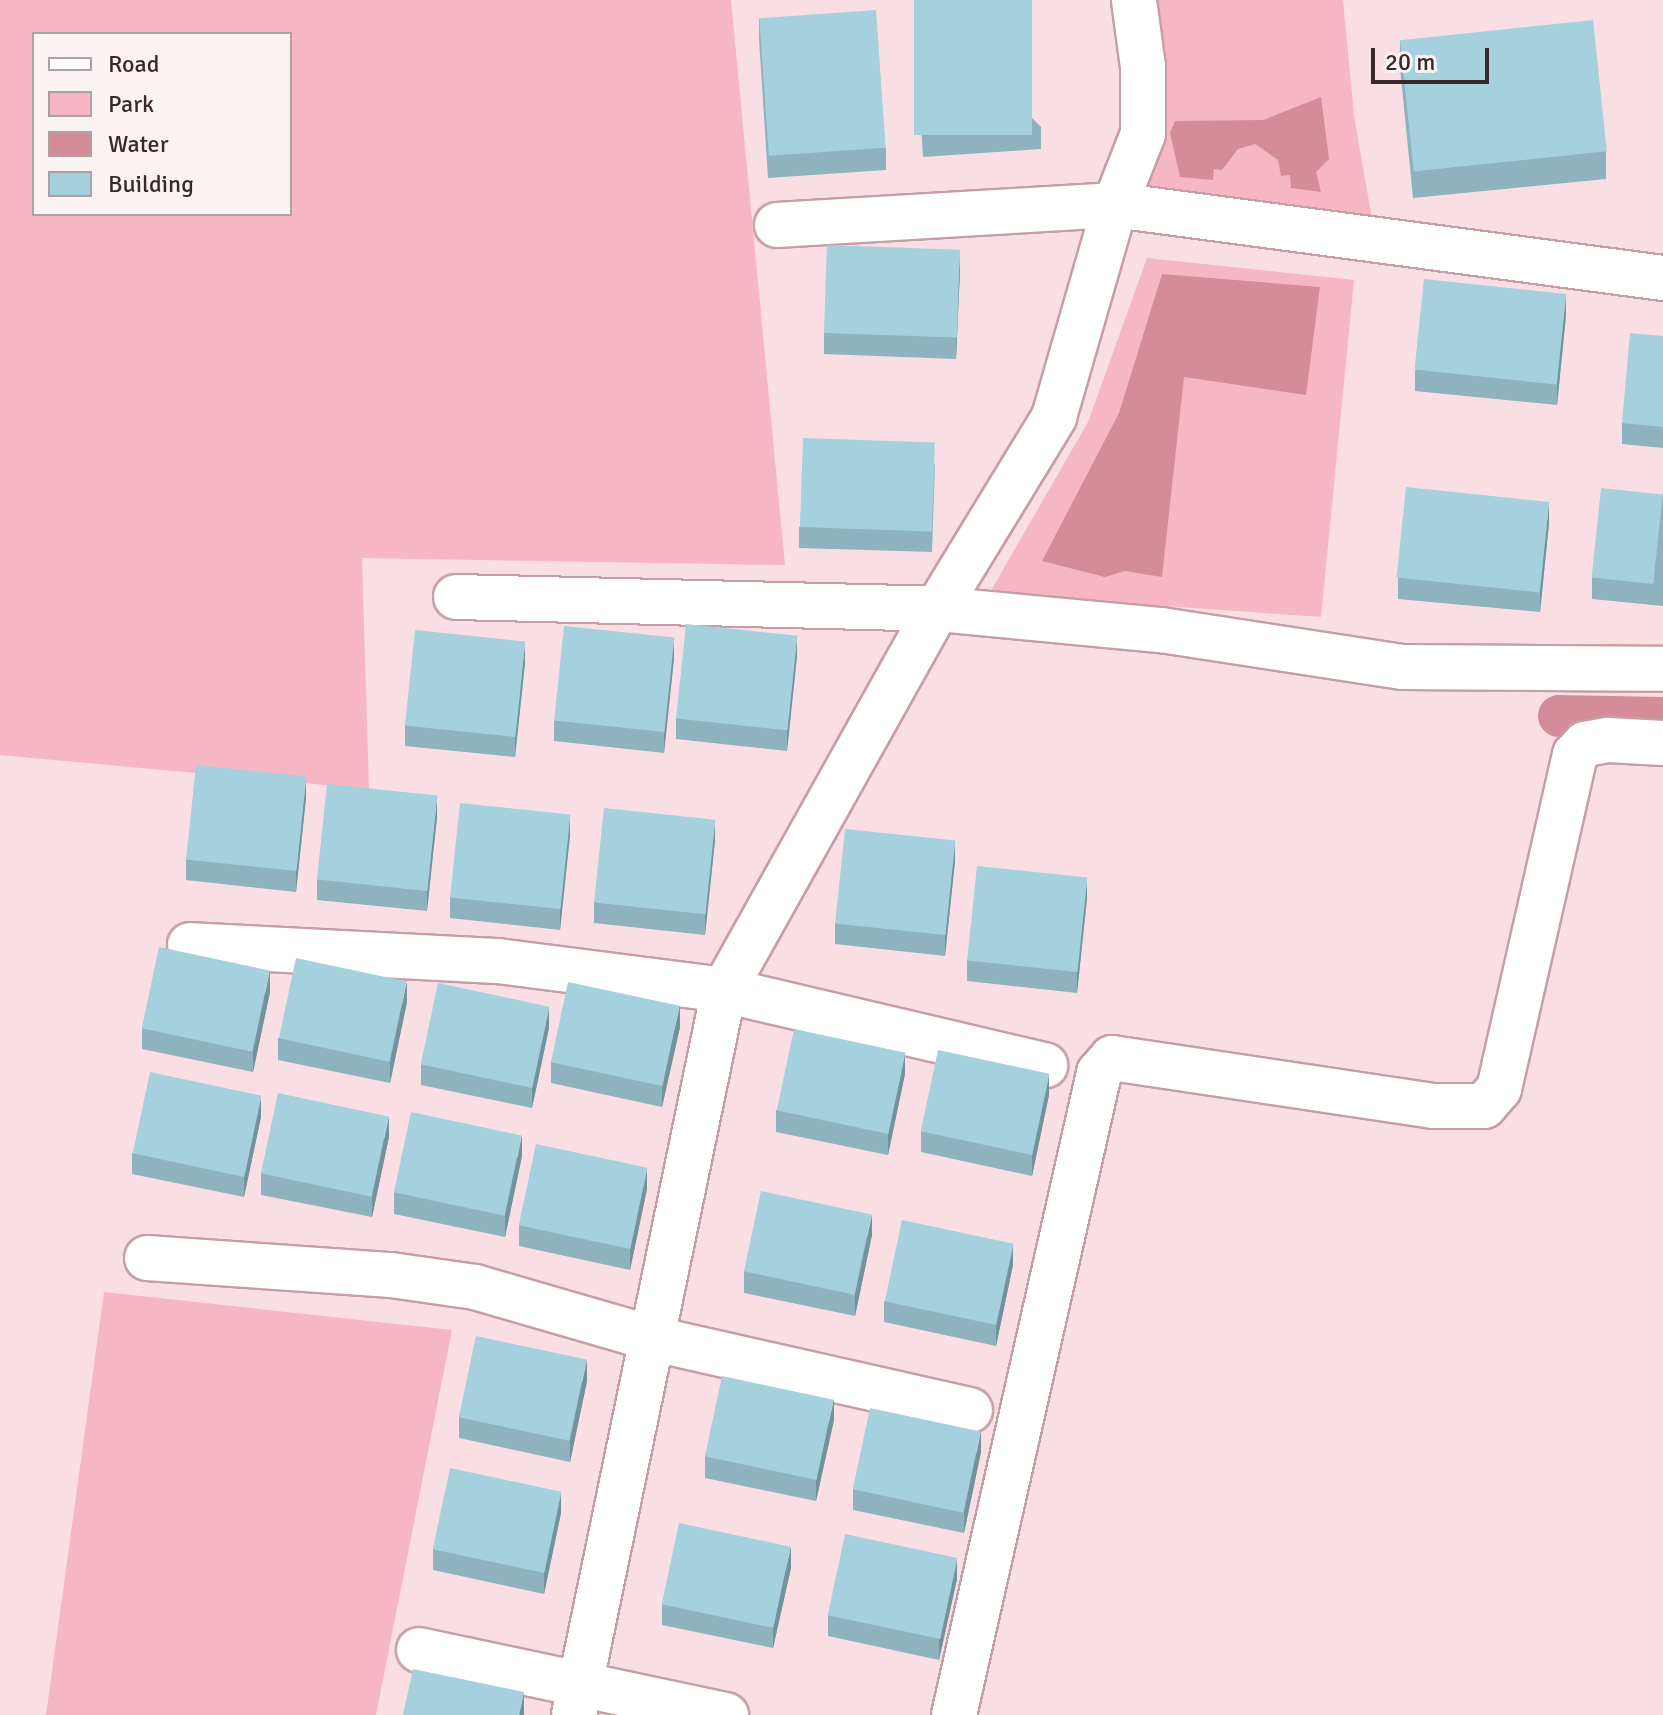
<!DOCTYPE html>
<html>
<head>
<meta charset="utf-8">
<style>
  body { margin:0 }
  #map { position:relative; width:1663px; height:1715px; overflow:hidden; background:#f9dfe4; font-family:Signika,sans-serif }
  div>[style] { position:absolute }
  .green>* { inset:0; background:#f7b6c3 }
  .water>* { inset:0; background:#d48c9b }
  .canal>* { height:42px; margin:-21px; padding:0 21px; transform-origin:21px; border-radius:21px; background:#d48c9b }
  .roads { filter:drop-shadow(2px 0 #c69ea5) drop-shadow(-2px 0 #c69ea5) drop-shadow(0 2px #c69ea5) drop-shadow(0 -2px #c69ea5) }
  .minor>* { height:44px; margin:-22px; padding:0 22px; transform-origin:22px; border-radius:22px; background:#fff }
  .wall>* { inset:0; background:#8eb3bf }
  .shaded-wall>* { inset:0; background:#74929b }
  .building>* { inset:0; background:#a5d0de; transform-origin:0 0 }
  span { translate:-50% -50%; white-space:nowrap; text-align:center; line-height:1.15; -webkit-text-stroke:6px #fbf2f3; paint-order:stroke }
  .legend { position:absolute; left:32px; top:32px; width:260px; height:184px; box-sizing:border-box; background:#fbf2f3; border:2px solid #ada2a3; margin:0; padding:10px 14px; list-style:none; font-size:24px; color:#39292c }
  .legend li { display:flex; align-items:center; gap:16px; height:40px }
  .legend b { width:40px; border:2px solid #ada2a3 }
  .scale { position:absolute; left:1371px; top:48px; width:118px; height:36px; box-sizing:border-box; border:4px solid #39292c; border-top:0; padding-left:10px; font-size:24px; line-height:28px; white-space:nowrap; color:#39292c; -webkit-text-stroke:6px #fbf2f3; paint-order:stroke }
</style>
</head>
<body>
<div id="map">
  <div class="green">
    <div style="clip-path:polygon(evenodd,0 0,731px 0,785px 565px,362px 558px,369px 789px,0 755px,0 0,34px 34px,290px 34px,290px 214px,34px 214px,34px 34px)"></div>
    <div style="clip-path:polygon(1143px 0,1343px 0,1354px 116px,1373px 225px,1143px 196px)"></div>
    <div style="clip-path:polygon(1147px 258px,1354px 280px,1321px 617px,989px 594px,1088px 422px)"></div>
    <div style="clip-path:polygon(104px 1292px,452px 1330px,376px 1715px,46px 1715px)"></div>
  </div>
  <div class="water">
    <div style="clip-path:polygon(1321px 97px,1329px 159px,1316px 172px,1321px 192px,1291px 188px,1290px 175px,1281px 176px,1278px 160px,1255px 144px,1238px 149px,1222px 170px,1214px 169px,1213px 180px,1180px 177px,1170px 133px,1175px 121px,1263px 120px)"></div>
    <div style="clip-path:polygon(1162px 274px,1320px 287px,1306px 395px,1184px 377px,1162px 577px,1125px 571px,1105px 577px,1042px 561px,1119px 413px)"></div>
  </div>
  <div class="canal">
    <div style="left:1559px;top:716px;width:104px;rotate:1.1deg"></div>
  </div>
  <div class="roads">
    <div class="minor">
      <div style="left:777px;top:225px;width:339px;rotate:-3.4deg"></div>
      <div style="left:1115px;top:205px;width:553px;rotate:7.59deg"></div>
      <div style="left:456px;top:597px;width:481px;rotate:1.4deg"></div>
      <div style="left:937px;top:609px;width:225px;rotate:5.4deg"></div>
      <div style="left:1161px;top:630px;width:244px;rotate:8.7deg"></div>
      <div style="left:1402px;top:667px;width:261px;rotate:0.4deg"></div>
      <div style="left:190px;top:945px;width:308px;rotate:3deg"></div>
      <div style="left:498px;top:961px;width:228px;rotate:7.3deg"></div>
      <div style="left:724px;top:990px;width:330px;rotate:13.2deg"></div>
      <div style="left:147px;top:1258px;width:245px;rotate:4deg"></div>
      <div style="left:391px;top:1275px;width:85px;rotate:8.1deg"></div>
      <div style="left:475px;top:1287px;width:182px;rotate:16.2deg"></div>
      <div style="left:650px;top:1338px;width:328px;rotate:12.7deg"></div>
      <div style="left:419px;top:1650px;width:314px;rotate:12deg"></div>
      <div style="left:574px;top:1715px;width:740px;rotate:-78.31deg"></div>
      <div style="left:724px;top:990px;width:436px;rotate:-60.8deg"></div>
      <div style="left:937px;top:609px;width:225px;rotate:-58.6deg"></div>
      <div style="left:1054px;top:417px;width:221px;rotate:-73.9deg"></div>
      <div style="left:1115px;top:205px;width:76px;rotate:-68.5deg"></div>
      <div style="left:1143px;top:134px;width:67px;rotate:-90deg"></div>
      <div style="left:1143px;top:67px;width:68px;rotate:-97.7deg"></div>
      <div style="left:954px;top:1715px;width:658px;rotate:-77.27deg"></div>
      <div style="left:1099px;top:1073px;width:20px;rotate:-49deg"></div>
      <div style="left:1112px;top:1058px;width:325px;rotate:8.5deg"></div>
      <div style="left:1433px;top:1106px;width:51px"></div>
      <div style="left:1484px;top:1106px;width:23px;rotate:-49deg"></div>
      <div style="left:1499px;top:1089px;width:343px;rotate:-77.2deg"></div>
      <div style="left:1575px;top:755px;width:15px;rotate:-48deg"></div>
      <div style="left:1585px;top:744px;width:23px;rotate:-10deg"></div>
      <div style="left:1608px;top:740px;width:55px;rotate:3.1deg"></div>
    </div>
  </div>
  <div class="wall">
    <div style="clip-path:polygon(914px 0,1041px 127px,1041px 149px,923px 157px,914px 19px)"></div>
    <div style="clip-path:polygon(759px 18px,886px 148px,886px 170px,768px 178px,759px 39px)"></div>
    <div style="clip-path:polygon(1400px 40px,1606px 151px,1606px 179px,1413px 198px,1400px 68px)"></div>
    <div style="clip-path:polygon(960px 270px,956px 359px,824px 354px,824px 333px)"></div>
    <div style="clip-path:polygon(1566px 315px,1557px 405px,1415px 391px,1415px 370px)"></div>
    <div style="clip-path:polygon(1663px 336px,1663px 448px,1622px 444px,1622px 423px)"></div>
    <div style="clip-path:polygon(935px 464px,932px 552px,799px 548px,799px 527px)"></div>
    <div style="clip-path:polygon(1663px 494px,1663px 606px,1592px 599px,1592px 578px)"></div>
    <div style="clip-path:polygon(1549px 523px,1540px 612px,1398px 599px,1398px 578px)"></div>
    <div style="clip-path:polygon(797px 656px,787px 751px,676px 739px,676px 718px)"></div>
    <div style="clip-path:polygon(674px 658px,664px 753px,554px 741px,554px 720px)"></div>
    <div style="clip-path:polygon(525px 663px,515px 757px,405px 746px,405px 725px)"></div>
    <div style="clip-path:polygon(306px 798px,296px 892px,186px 880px,186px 859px)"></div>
    <div style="clip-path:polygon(437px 817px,427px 911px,317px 900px,317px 879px)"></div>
    <div style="clip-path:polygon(570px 835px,560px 930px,450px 918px,450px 897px)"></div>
    <div style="clip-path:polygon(715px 840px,705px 935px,594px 923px,594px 902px)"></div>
    <div style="clip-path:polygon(955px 861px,945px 956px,835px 944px,835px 923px)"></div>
    <div style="clip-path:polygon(1087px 898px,1077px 993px,967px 981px,967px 960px)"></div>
    <div style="clip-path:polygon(270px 992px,253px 1072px,142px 1049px,142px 1028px)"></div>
    <div style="clip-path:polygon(407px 1002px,390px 1083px,278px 1060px,278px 1038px)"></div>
    <div style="clip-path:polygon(680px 1027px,662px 1107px,551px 1083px,551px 1062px)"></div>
    <div style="clip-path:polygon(549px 1028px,532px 1108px,421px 1085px,421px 1064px)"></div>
    <div style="clip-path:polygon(905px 1074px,888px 1155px,776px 1132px,776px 1110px)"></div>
    <div style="clip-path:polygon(1049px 1095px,1032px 1176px,921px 1152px,921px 1131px)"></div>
    <div style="clip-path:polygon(261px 1117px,244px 1197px,132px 1174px,132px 1153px)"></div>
    <div style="clip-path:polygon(389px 1137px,372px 1217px,261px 1195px,261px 1173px)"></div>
    <div style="clip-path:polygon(522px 1156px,505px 1237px,394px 1214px,394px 1192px)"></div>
    <div style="clip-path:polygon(647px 1189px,630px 1270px,519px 1246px,519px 1225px)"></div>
    <div style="clip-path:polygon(872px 1235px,855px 1316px,744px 1293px,744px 1271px)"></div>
    <div style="clip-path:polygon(1013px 1265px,996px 1346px,884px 1322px,884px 1301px)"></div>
    <div style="clip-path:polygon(587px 1381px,570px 1462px,459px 1438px,459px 1417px)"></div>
    <div style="clip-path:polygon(834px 1420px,816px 1501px,705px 1478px,705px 1456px)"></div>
    <div style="clip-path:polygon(981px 1452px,964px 1533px,853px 1510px,853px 1489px)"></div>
    <div style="clip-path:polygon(561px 1513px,544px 1594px,433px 1570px,433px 1549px)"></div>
    <div style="clip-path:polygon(791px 1568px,773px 1648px,662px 1625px,662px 1604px)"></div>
    <div style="clip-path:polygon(957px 1579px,939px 1660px,828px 1636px,828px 1615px)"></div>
  </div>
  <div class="shaded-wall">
    <div style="clip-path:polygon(960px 249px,960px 270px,956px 359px,956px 337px)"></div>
    <div style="clip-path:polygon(1566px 293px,1566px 315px,1557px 405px,1557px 383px)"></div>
    <div style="clip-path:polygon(1549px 501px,1549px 523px,1540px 612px,1540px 591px)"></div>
    <div style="clip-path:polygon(797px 635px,797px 656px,787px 751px,787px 730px)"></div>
    <div style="clip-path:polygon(674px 637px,674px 658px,664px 753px,664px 732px)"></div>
    <div style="clip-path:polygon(525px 642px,525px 663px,515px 757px,515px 736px)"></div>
    <div style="clip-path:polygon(306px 777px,306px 798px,296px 892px,296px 871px)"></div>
    <div style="clip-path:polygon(437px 796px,437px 817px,427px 911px,427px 890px)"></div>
    <div style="clip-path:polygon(570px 814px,570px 835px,560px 930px,560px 909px)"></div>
    <div style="clip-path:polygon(715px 819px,715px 840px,705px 935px,705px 914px)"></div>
    <div style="clip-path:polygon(955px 840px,955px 861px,945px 956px,945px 934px)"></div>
    <div style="clip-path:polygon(1087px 877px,1087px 898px,1077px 993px,1077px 972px)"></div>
    <div style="clip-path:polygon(270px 970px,270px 992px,253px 1072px,253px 1051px)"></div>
    <div style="clip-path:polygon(407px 981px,407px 1002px,390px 1083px,390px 1062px)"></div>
    <div style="clip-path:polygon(680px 1005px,680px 1027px,662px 1107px,662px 1085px)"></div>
    <div style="clip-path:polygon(549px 1007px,549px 1028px,532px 1108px,532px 1087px)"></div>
    <div style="clip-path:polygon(905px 1053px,905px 1074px,888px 1155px,888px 1134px)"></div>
    <div style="clip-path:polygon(1049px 1074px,1049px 1095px,1032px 1176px,1032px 1154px)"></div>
    <div style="clip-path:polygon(261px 1096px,261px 1117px,244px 1197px,244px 1176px)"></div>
    <div style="clip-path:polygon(389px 1116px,389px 1137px,372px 1217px,372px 1196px)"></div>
    <div style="clip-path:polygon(522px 1135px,522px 1156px,505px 1237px,505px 1216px)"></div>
    <div style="clip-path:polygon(647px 1168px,647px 1189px,630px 1270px,630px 1249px)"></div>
    <div style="clip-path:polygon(872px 1214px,872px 1235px,855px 1316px,855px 1295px)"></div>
    <div style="clip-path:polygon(1013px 1244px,1013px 1265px,996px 1346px,996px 1324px)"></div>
    <div style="clip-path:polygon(587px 1359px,587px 1381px,570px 1462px,570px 1440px)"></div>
    <div style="clip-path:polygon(834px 1399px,834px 1420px,816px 1501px,816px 1480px)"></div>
    <div style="clip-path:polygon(981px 1431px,981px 1452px,964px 1533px,964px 1512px)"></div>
    <div style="clip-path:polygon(561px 1492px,561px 1513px,544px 1594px,544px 1572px)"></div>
    <div style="clip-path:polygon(791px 1546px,791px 1568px,773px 1648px,773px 1627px)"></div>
    <div style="clip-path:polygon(957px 1558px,957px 1579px,939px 1660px,939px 1639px)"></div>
    <div style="clip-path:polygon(524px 1692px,524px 1715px,519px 1715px)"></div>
  </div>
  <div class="building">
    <div style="left:914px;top:0;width:118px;height:135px"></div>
    <div style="left:876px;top:10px;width:138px;height:117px;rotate:86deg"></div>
    <div style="left:1593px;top:20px;width:132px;height:194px;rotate:84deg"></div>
    <div style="left:827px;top:245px;width:133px;height:88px;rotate:2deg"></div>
    <div style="left:1424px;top:279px;width:143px;height:91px;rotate:6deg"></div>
    <div style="clip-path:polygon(1630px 333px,1663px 336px,1663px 427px,1622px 423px)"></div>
    <div style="left:803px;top:438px;width:132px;height:89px;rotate:2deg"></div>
    <div style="left:1406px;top:487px;width:144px;height:91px;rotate:6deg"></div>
    <div style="left:1601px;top:488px;width:62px;height:90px;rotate:6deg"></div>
    <div style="left:686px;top:624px;width:112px;height:95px;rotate:6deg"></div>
    <div style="left:564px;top:626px;width:111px;height:95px;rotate:6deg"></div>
    <div style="left:415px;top:630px;width:111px;height:96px;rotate:6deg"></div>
    <div style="left:196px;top:765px;width:111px;height:95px;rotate:6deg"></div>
    <div style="left:327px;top:784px;width:111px;height:96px;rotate:6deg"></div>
    <div style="left:460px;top:803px;width:111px;height:95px;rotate:6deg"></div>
    <div style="left:604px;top:808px;width:112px;height:95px;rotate:6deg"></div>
    <div style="left:845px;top:829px;width:111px;height:95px;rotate:6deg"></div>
    <div style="left:977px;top:866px;width:111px;height:95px;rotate:6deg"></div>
    <div style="left:159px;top:947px;width:113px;height:83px;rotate:12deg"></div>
    <div style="left:296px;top:958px;width:113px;height:82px;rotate:12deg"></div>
    <div style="left:568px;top:982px;width:114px;height:82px;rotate:12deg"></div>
    <div style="left:438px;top:983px;width:114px;height:83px;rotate:12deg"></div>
    <div style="left:794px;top:1029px;width:114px;height:83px;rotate:12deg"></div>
    <div style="left:938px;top:1050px;width:114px;height:83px;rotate:12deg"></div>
    <div style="left:150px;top:1072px;width:114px;height:83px;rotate:12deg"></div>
    <div style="left:278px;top:1093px;width:113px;height:82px;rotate:12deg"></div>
    <div style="left:411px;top:1112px;width:113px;height:82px;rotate:12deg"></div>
    <div style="left:536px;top:1144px;width:114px;height:83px;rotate:12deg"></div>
    <div style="left:761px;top:1191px;width:113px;height:82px;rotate:12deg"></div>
    <div style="left:902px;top:1220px;width:114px;height:83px;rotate:12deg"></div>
    <div style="left:476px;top:1336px;width:113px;height:83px;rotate:12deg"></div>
    <div style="left:722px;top:1376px;width:114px;height:82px;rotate:12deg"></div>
    <div style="left:870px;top:1408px;width:113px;height:83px;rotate:12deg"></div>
    <div style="left:450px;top:1468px;width:114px;height:83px;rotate:12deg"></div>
    <div style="left:679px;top:1523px;width:114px;height:83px;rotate:12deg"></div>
    <div style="left:845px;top:1534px;width:115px;height:83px;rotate:12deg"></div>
    <div style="clip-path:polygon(413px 1669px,524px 1692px,519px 1715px,403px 1715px)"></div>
  </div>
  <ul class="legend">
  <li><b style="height:10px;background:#fff"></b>Road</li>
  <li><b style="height:22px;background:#f7b6c3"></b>Park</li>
  <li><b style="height:22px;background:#d48c9b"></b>Water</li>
  <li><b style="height:22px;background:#a5d0de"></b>Building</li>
  </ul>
  <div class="scale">20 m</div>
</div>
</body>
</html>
